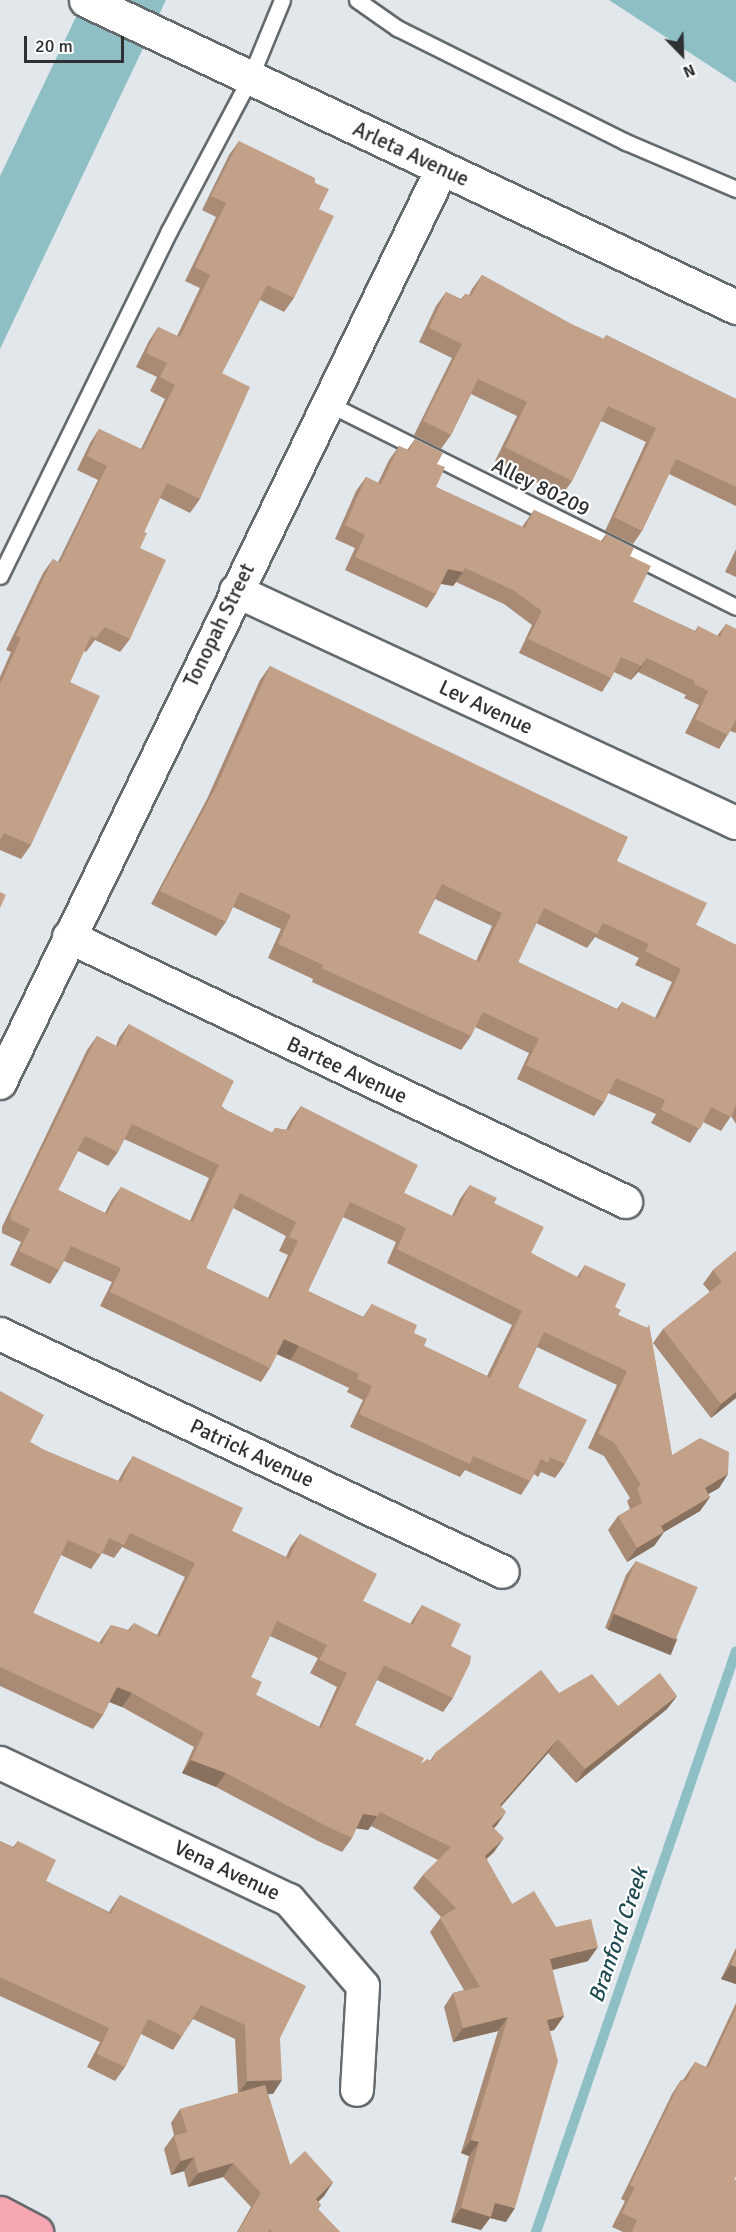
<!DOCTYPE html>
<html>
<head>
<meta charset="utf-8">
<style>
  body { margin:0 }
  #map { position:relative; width:736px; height:2232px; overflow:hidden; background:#e1e7eb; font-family:Signika,sans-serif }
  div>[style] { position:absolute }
  .water>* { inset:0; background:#8dbfc5 }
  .stream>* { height:10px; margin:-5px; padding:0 5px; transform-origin:5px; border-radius:5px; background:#8dbfc5 }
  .roads { filter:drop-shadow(2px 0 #64696c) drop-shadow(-2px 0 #64696c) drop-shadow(0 2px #64696c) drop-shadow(0 -2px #64696c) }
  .lane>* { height:15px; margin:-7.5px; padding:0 7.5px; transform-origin:7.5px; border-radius:7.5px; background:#fff }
  .street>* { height:32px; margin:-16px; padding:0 16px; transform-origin:16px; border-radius:16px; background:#fff }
  .secondary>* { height:33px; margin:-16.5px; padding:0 16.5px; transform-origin:16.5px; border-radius:16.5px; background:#fff }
  .highway>* { height:33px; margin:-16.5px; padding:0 16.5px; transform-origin:16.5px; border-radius:16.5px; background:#f6a7b2 }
  .wall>* { inset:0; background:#a88a75 }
  .shaded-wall>* { inset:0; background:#88715f; transform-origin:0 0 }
  .building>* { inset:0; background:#c3a188; transform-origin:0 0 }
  span { translate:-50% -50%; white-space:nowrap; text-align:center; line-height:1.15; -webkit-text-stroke:4.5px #fff; paint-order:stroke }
  .street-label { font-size:21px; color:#2e3032 }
  .water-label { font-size:22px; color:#1d4a50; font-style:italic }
  .north { position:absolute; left:652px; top:24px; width:60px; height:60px; -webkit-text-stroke:4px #fff; paint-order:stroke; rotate:157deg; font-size:16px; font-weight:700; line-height:24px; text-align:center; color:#2e3032 }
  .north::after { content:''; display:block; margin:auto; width:21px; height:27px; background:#2e3032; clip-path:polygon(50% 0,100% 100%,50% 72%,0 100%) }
  .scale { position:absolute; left:24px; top:36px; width:100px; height:27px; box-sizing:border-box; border:3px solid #2e3032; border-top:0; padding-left:8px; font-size:18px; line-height:21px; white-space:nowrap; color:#2e3032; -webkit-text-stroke:4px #fff; paint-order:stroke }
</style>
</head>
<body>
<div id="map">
  <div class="water">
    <div style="clip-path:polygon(84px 0,166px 0,0 349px,0 176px)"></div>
    <div style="clip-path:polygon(609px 0,736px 0,736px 83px)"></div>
  </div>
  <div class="stream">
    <div style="left:536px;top:2232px;width:614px;rotate:-71deg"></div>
  </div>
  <div class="roads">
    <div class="lane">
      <div style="left:357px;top:0;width:49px;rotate:35deg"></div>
      <div style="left:397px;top:28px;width:256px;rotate:26.5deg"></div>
      <div style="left:626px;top:142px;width:120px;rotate:23.1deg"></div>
      <div style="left:327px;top:403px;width:457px;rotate:26.5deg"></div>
      <div style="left:0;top:576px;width:384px;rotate:-63.9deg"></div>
      <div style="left:169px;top:231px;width:173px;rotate:-62.1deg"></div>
      <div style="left:250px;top:78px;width:84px;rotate:-67.7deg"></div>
    </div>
    <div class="street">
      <div style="left:236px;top:591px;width:551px;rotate:24.89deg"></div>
      <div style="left:69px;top:937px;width:617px;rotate:25.44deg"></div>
      <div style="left:0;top:1083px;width:1015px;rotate:-64.19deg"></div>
      <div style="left:0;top:1334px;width:556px;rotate:25.32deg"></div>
      <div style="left:0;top:1763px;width:320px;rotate:25.4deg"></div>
      <div style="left:289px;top:1900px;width:113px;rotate:49.3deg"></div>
      <div style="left:363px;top:1986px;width:104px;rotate:93.3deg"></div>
    </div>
    <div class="secondary">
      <div style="left:86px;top:0;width:719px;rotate:25.28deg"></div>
    </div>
    <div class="highway">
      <div style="left:0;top:2213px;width:41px;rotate:27.8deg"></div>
    </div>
  </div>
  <div class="wall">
    <div style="clip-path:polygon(239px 141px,319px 209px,294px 298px,284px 312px,260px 300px,222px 373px,200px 499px,190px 513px,160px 498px,144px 532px,140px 548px,130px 639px,120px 652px,95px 640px,86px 652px,84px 651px,70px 682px,31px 845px,21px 859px,0 850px,0 677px,11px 652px,6px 650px,43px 573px,53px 559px,58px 562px,98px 480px,77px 470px,90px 443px,99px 429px,141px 449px,165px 399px,150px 391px,157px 377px,136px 367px,149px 341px,158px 327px,177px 336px,200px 288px,185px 281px,216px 217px,202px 210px,229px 155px)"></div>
    <div style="clip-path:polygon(482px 275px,571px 324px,604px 339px,606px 335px,736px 399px,736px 506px,669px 474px,642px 531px,633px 544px,605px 531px,646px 442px,601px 421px,572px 481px,562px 495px,495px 461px,517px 416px,471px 394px,451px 435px,441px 449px,414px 435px,452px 358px,419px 342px,436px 306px,446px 292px,461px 299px,465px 294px,469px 295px,472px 289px)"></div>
    <div style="clip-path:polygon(415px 439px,437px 464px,436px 487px,522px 527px,534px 510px,601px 541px,606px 534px,630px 556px,633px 602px,695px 631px,698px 626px,717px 636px,726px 624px,736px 629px,736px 733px,730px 731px,719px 749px,685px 733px,699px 705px,684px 698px,686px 695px,638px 672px,631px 680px,614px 672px,611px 678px,602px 692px,519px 653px,532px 625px,504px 604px,456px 582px,453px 586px,441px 584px,436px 594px,427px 608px,345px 570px,355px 548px,335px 539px,356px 491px,366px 477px,378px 483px,389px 460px,399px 446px,407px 450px)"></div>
    <div style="clip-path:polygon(736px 549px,736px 577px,725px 572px)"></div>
    <div style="clip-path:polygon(evenodd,270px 666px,617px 861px,696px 925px,736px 945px,736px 1124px,731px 1116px,721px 1131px,703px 1122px,690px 1143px,651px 1123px,656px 1114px,608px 1093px,604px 1102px,594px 1116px,517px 1079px,529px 1053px,475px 1027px,471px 1036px,461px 1050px,312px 982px,313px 979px,268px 958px,281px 929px,233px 907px,226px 922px,216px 936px,151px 904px,207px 799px,260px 680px,270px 666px,435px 899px,492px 926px,476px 961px,418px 933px,435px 899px,270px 666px,536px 923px,587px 948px,595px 937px,639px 958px,635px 965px,672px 982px,655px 1018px,622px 1002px,617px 1009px,518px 962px,536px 923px)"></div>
    <div style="clip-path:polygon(evenodd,129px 1024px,226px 1110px,272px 1133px,275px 1128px,286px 1130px,291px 1120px,301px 1106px,404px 1193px,452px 1216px,460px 1199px,470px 1185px,494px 1203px,531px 1253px,577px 1277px,585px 1265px,615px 1307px,618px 1315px,647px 1328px,649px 1325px,672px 1455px,728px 1474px,719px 1488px,708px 1494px,710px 1497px,700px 1511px,664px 1532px,654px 1546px,627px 1562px,608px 1530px,618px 1516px,630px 1509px,627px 1501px,630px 1498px,604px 1456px,588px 1448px,617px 1385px,537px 1347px,518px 1387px,565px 1464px,555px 1478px,541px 1472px,538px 1477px,534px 1474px,530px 1481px,521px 1495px,465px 1470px,460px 1477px,350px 1427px,363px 1400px,347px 1392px,349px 1388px,290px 1360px,277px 1354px,270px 1368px,261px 1382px,100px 1306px,112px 1282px,64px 1261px,59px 1270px,50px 1284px,10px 1265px,21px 1242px,2px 1233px,2px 1227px,87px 1050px,97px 1036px,116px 1046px,119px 1038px,129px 1024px,124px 1139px,209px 1178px,190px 1221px,121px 1187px,111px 1201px,105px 1213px,58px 1190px,78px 1151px,108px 1166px,118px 1152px,124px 1139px,129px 1024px,233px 1208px,286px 1236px,279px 1251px,288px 1255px,268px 1298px,206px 1268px,233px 1208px,129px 1024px,343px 1217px,396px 1242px,387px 1263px,512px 1325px,487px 1376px,424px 1346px,414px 1333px,372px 1304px,363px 1317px,308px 1291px,343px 1217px)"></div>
    <div style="clip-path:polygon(736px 1251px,736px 1398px,711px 1418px,653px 1343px,663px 1329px,710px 1292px,703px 1284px,713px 1270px)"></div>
    <div style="clip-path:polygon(evenodd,0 1391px,30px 1442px,44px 1450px,118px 1481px,124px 1470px,133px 1456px,232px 1531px,286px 1557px,290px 1548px,300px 1534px,363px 1601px,410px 1624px,422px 1605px,451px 1646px,453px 1698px,443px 1712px,377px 1680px,355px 1725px,421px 1764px,430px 1761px,436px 1752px,559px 1693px,618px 1706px,677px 1696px,667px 1709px,576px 1783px,548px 1753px,501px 1806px,497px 1825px,494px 1828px,494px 1852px,486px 1859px,512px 1904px,556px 1927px,588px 1961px,552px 1970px,564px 2016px,554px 2030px,550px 2031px,506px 2222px,490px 2218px,481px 2230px,451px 2222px,469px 2156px,461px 2153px,498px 2031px,453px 2042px,444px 2007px,453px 1993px,464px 1990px,430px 1932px,441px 1917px,413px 1888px,423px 1875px,438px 1860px,371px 1826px,368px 1830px,356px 1828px,352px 1838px,342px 1852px,318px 1841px,216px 1787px,182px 1773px,194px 1747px,122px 1707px,109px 1702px,103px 1715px,93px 1729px,0 1686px,0 1391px,122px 1547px,185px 1577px,157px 1635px,134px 1623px,128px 1630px,111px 1625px,99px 1643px,33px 1613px,61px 1555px,91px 1569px,102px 1553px,114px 1558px,122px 1547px,0 1391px,270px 1636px,318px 1658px,310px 1673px,337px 1687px,319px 1727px,256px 1695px,251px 1677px,270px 1636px)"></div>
    <div style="clip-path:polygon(636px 1561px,677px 1639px,667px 1653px,605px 1628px,626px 1575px)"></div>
    <div style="clip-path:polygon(0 1841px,13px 1847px,18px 1841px,46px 1881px,109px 1912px,120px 1895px,280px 2038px,273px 2094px,268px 2094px,290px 2165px,333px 2182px,324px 2196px,318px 2202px,321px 2205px,318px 2209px,340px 2232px,237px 2232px,251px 2207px,223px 2177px,188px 2187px,184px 2171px,171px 2175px,164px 2149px,174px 2135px,171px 2123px,180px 2109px,238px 2093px,235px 2039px,193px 2019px,173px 2050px,141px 2034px,125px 2067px,115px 2081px,87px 2067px,100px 2042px,0 1996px)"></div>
    <div style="clip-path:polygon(736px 1948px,736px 1984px,721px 1979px)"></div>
    <div style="clip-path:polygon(736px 2003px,736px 2176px,734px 2179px,736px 2232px,623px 2232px,612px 2227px,625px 2201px,621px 2199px,672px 2094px,681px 2080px,683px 2080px,695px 2062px,706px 2067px)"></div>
  </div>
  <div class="shaded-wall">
    <div style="clip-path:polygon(448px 569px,463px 572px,453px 586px,438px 583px)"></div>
    <div style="clip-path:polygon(647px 658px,638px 672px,631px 680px,641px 666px)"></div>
    <div style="clip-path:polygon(284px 1339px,299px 1346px,290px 1360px,274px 1353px)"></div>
    <div style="clip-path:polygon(736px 1392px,736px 1398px,711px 1418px,721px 1404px)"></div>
    <div style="clip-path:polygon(728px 1474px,719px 1488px,695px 1502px,705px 1488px)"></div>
    <div style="clip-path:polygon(710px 1497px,700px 1511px,664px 1532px,654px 1546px,627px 1562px,637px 1548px,661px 1526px)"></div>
    <div style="left:614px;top:1614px;width:68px;height:17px;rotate:22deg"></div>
    <div style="clip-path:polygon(117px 1687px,132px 1693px,122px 1707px,107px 1701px)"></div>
    <div style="clip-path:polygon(677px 1696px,667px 1709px,576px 1783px,585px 1769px)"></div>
    <div style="clip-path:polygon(558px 1739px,548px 1753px,490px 1819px,500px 1805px)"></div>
    <div style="clip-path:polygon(191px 1760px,226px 1773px,216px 1787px,182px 1773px)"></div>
    <div style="clip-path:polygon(506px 1812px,497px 1825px,482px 1839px,492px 1826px)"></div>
    <div style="clip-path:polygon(363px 1814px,377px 1816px,368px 1830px,353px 1828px)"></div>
    <div style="clip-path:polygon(504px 1838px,494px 1852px,475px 1870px,485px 1856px)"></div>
    <div style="clip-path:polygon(598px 1947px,588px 1961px,540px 1973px,550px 1959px)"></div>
    <div style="clip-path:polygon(731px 1965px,736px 1967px,736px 1984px,721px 1979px)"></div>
    <div style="clip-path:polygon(564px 2016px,554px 2030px,538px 2034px,547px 2020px)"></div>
    <div style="clip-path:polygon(508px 2017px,498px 2031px,453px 2042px,463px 2028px)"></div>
    <div style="clip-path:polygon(282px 2080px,273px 2094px,238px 2095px,247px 2081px)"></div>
    <div style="clip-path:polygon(471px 2140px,479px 2142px,469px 2156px,461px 2153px)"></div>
    <div style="clip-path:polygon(194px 2157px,184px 2171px,171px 2175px,181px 2161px)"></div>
    <div style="clip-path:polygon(233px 2163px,223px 2177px,188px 2187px,198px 2173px)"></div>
    <div style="clip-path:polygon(333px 2182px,324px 2196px,306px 2213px,316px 2199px)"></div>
    <div style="clip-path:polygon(495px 2203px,515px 2208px,506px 2222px,490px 2218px,481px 2230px,451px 2222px,461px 2208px)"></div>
  </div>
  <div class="building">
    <div style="clip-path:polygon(239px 141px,315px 178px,315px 183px,329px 189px,319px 209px,334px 216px,294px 298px,267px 285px,222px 373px,250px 387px,200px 499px,167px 483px,144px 532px,147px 533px,140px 548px,166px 560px,130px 639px,105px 627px,96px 638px,91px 636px,70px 682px,100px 696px,31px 845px,4px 833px,0 840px,0 684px,21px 638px,16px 636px,53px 559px,60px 563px,107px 466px,87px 456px,99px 429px,143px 450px,175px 385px,160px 377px,167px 363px,146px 353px,158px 327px,180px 337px,210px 275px,195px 267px,226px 203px,211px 196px)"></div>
    <div style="clip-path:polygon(482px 275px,571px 324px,604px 339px,606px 335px,736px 399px,736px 487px,676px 459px,642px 531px,614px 517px,656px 428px,608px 406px,572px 481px,505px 447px,527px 402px,478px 379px,451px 435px,423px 421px,462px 344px,429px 328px,446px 292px,462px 300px,465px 294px,471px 296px)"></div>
    <div style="clip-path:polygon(415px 439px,443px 453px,437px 464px,445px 467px,436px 487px,525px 528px,534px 510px,603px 542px,606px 534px,634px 548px,630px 556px,651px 566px,633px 602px,696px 632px,698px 626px,720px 637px,726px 624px,736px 629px,736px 719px,728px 735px,695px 719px,708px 691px,694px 684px,695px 681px,647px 658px,641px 666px,621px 657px,611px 678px,528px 639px,542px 611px,513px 590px,465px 568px,463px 572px,448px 569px,436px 594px,355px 557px,365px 535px,345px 525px,366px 477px,381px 484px,399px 446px,409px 450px)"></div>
    <div style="clip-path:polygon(evenodd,270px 666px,628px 837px,617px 861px,707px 903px,696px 925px,736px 945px,736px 1104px,731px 1117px,711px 1107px,700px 1129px,661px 1110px,665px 1100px,616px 1078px,604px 1102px,526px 1065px,539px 1039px,483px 1012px,471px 1036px,321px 968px,323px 965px,278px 944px,291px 915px,240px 892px,226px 922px,160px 891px,217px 785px,270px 666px,442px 884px,502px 913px,479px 962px,418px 933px,442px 884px,270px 666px,544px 908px,597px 934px,603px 923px,649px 944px,645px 951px,681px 969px,658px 1019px,622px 1002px,618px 1010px,518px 962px,544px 908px)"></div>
    <div style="clip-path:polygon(0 892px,6px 895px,0 908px)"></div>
    <div style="clip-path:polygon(evenodd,129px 1024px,234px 1081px,221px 1107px,226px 1110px,273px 1133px,275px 1128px,289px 1130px,301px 1106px,418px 1165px,404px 1193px,454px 1217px,470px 1185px,497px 1198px,494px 1203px,544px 1227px,531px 1253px,579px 1278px,585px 1265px,626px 1284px,615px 1307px,621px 1310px,618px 1315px,647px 1328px,649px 1325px,672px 1455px,700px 1438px,729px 1452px,728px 1474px,705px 1488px,710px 1497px,661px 1526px,664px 1532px,637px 1548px,618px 1516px,642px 1503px,637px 1488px,641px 1485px,614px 1442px,598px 1434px,627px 1371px,544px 1332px,518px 1387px,587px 1420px,565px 1464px,550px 1457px,548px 1463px,541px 1459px,530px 1481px,473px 1456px,470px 1464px,359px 1414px,372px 1386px,357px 1379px,359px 1374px,284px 1339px,270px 1368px,110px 1292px,121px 1268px,71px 1246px,59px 1270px,19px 1251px,30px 1229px,11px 1220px,11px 1213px,97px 1036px,118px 1047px,129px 1024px,132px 1124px,219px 1165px,193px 1222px,121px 1187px,107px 1214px,58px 1190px,85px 1136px,118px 1152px,132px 1124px,129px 1024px,240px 1193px,296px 1222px,289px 1237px,298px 1241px,270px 1299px,206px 1268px,240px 1193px,129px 1024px,350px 1202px,406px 1228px,397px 1249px,522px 1311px,490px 1378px,424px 1346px,427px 1339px,414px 1333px,417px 1325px,372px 1304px,363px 1318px,308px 1291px,350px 1202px)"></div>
    <div style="clip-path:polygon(736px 1251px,736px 1392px,721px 1404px,663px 1329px,722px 1282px,713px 1270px)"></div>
    <div style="clip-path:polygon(evenodd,0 1391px,44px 1415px,30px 1442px,44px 1450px,121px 1482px,133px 1456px,243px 1508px,232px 1531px,289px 1559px,300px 1534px,377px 1574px,363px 1601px,413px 1625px,422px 1605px,461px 1624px,451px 1646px,471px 1656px,470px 1663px,453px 1698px,384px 1665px,355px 1725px,424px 1758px,421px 1764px,427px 1759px,432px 1761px,436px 1752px,541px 1670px,559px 1693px,592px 1674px,618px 1706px,660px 1673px,677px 1696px,585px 1769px,558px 1739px,500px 1805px,506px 1812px,492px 1826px,504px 1838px,485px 1856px,512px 1904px,534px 1891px,556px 1927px,591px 1919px,598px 1947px,550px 1959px,564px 2016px,547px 2020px,558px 2061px,515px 2208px,495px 2203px,491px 2217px,461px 2208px,479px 2142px,471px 2140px,508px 2017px,463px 2028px,453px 1993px,480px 1987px,440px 1918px,456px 1908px,423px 1875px,451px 1847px,380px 1812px,377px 1816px,363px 1814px,352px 1838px,328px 1827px,226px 1773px,191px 1760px,204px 1733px,132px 1693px,117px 1687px,103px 1715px,0 1667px,0 1391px,130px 1533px,195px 1563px,159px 1637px,134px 1623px,130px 1631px,111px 1625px,102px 1644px,33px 1613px,68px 1540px,101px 1555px,109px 1538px,124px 1545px,130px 1533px,0 1391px,277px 1621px,327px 1645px,319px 1660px,347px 1673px,321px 1728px,256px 1695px,262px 1682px,251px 1677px,277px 1621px)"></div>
    <div style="left:636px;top:1561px;width:67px;height:57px;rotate:23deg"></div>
    <div style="clip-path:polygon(0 1841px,14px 1848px,18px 1841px,56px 1860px,46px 1881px,111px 1914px,120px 1895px,306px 1986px,280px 2038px,282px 2080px,247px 2081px,245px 2025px,201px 2005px,182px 2036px,148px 2019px,125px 2067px,97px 2054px,109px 2028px,0 1977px)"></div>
    <div style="clip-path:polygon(736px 1954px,736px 1967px,731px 1965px)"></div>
    <div style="clip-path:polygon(736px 2009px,736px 2176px,734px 2179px,736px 2180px,736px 2232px,632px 2232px,637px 2220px,622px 2213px,635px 2187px,630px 2185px,681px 2080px,686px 2081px,695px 2062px,708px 2068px)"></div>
    <div style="clip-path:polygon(265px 2085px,290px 2165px,305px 2151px,333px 2182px,316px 2199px,321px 2205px,317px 2208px,340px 2232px,272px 2232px,270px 2229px,268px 2232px,238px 2232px,261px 2193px,233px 2163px,198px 2173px,194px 2157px,181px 2161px,174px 2136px,187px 2132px,180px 2109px)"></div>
  </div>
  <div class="street-label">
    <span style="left:411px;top:154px;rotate:25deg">Arleta Avenue</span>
    <span style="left:541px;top:487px;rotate:26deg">Alley 80209</span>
    <span style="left:219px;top:625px;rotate:-64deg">Tonopah Street</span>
    <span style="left:486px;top:707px;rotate:25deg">Lev Avenue</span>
    <span style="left:347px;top:1070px;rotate:25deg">Bartee Avenue</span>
    <span style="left:252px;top:1453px;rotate:25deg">Patrick Avenue</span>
    <span style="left:227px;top:1870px;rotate:25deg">Vena Avenue</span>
  </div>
  <div class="water-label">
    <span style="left:618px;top:1935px;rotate:-71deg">Branford Creek</span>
  </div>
  <div class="north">N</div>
  <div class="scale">20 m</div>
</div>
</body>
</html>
